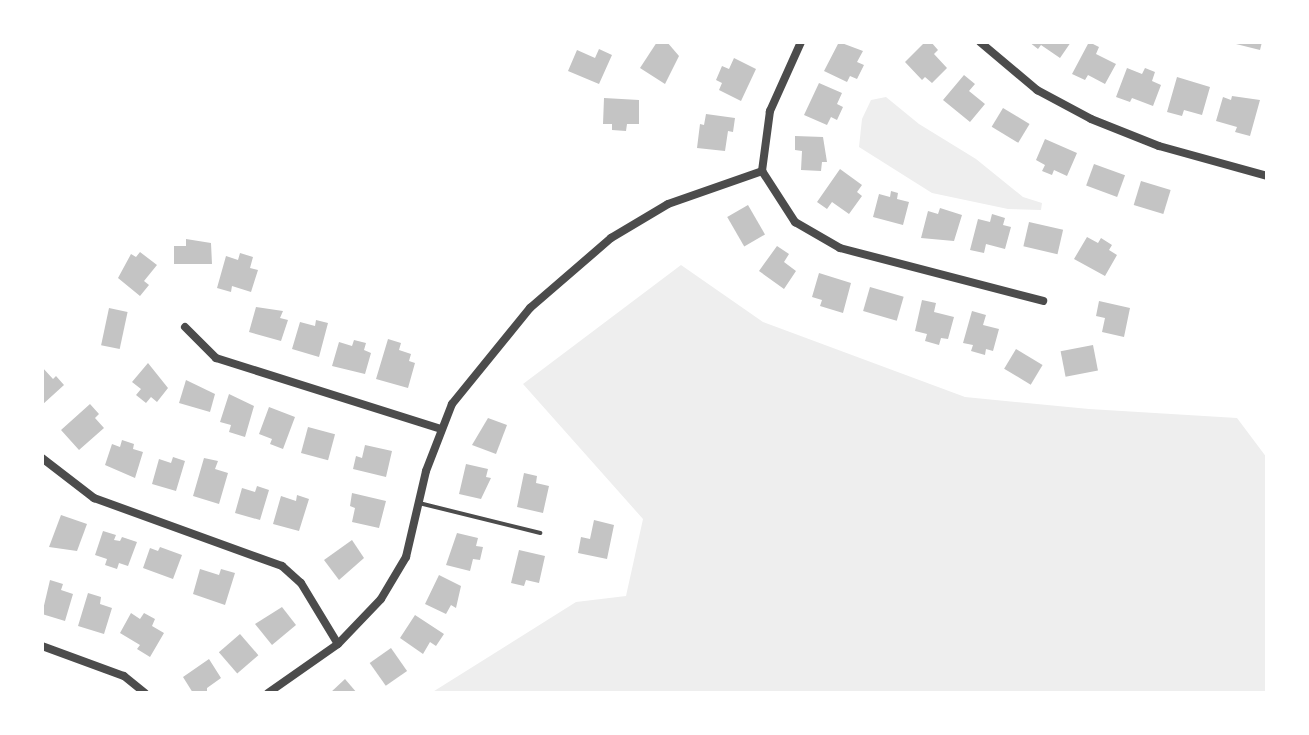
<!DOCTYPE html>
<html>
<head>
<meta charset="utf-8">
<style>
  body { margin:0 }
  #map { position:relative; width:1309px; height:735px; overflow:hidden; background:#fff; font-family:Raleway,sans-serif }
  div>[style] { position:absolute }
  .green>* { inset:0; background:#eee }
  .building>* { inset:0; background:#c4c4c4; transform-origin:0 0 }
  .service>* { height:4px; margin:-2px; padding:0 2px; transform-origin:2px; border-radius:2px; background:#4c4c4c }
  .minor>* { height:8px; margin:-4px; padding:0 4px; transform-origin:4px; border-radius:4px; background:#4c4c4c }
  span { translate:-50% -50%; white-space:nowrap; text-align:center; line-height:1.15; -webkit-text-stroke:6px #fff; paint-order:stroke }
  .frame { position:absolute; inset:0; border:44px solid #fff; pointer-events:none }
</style>
</head>
<body>
<div id="map">
  <div class="green">
    <div style="clip-path:polygon(886px 97px,919px 124px,976px 159px,1023px 197px,1042px 203px,1041px 210px,1008px 209px,932px 193px,859px 147px,862px 119px,871px 100px)"></div>
    <div style="clip-path:polygon(681px 265px,763px 322px,965px 397px,1089px 409px,1237px 418px,1267px 458px,1267px 693px,431px 693px,576px 602px,626px 596px,643px 519px,523px 384px)"></div>
  </div>
  <div class="building">
    <div style="clip-path:polygon(657px 42px,667px 42px,679px 56px,665px 84px,640px 68px)"></div>
    <div style="clip-path:polygon(839px 42px,863px 51px,857px 62px,864px 65px,857px 79px,850px 76px,847px 82px,824px 71px)"></div>
    <div style="clip-path:polygon(925px 42px,931px 42px,938px 50px,934px 54px,947px 68px,932px 83px,925px 77px,922px 80px,905px 62px)"></div>
    <div style="clip-path:polygon(1029px 42px,1071px 42px,1060px 58px,1041px 45px,1038px 49px)"></div>
    <div style="clip-path:polygon(1089px 42px,1099px 47px,1096px 54px,1116px 64px,1105px 84px,1088px 75px,1085px 80px,1072px 74px)"></div>
    <div style="clip-path:polygon(1228px 42px,1262px 42px,1260px 50px)"></div>
    <div style="clip-path:polygon(599px 49px,612px 55px,599px 84px,568px 71px,577px 50px,595px 58px)"></div>
    <div style="clip-path:polygon(734px 58px,756px 69px,741px 101px,719px 90px,722px 83px,716px 80px,722px 66px,729px 69px)"></div>
    <div style="clip-path:polygon(1127px 68px,1142px 74px,1145px 68px,1155px 72px,1152px 81px,1161px 85px,1153px 106px,1132px 98px,1130px 102px,1116px 97px)"></div>
    <div style="clip-path:polygon(964px 75px,975px 84px,969px 91px,985px 104px,970px 122px,943px 100px)"></div>
    <div style="clip-path:polygon(1177px 77px,1210px 87px,1202px 115px,1184px 110px,1182px 116px,1167px 112px)"></div>
    <div style="clip-path:polygon(819px 83px,842px 93px,837px 104px,843px 107px,837px 120px,831px 117px,827px 125px,804px 115px)"></div>
    <div style="clip-path:polygon(1232px 96px,1260px 100px,1250px 136px,1235px 132px,1237px 127px,1216px 121px,1223px 97px,1231px 100px)"></div>
    <div style="clip-path:polygon(604px 98px,639px 100px,639px 124px,627px 124px,626px 131px,612px 130px,612px 124px,603px 124px)"></div>
    <div style="left:1003px;top:108px;width:31px;height:22px;rotate:31deg"></div>
    <div style="clip-path:polygon(706px 114px,735px 118px,733px 132px,728px 131px,725px 151px,697px 148px,700px 124px,704px 125px)"></div>
    <div style="clip-path:polygon(795px 136px,823px 137px,827px 162px,822px 162px,821px 171px,801px 170px,802px 151px,795px 150px)"></div>
    <div style="clip-path:polygon(1045px 139px,1077px 153px,1067px 176px,1054px 170px,1052px 175px,1042px 171px,1045px 165px,1036px 160px)"></div>
    <div style="left:1094px;top:164px;width:33px;height:23px;rotate:20deg"></div>
    <div style="clip-path:polygon(840px 169px,862px 185px,857px 192px,862px 196px,849px 214px,832px 202px,827px 209px,817px 202px)"></div>
    <div style="left:1141px;top:181px;width:31px;height:25px;rotate:17deg"></div>
    <div style="clip-path:polygon(891px 191px,898px 193px,897px 199px,909px 202px,903px 225px,873px 217px,879px 194px,890px 197px)"></div>
    <div style="left:748px;top:205px;width:34px;height:24px;rotate:60deg"></div>
    <div style="clip-path:polygon(940px 208px,962px 215px,954px 241px,921px 238px,928px 211px,938px 214px)"></div>
    <div style="clip-path:polygon(992px 214px,1005px 218px,1003px 225px,1011px 227px,1005px 249px,986px 244px,984px 253px,970px 250px,978px 219px,990px 222px)"></div>
    <div style="left:1029px;top:222px;width:35px;height:25px;rotate:13deg"></div>
    <div style="clip-path:polygon(1087px 237px,1098px 243px,1101px 238px,1112px 245px,1109px 250px,1117px 255px,1105px 276px,1074px 259px)"></div>
    <div style="clip-path:polygon(186px 239px,211px 243px,212px 264px,174px 264px,174px 246px,186px 246px)"></div>
    <div style="clip-path:polygon(777px 246px,789px 254px,784px 262px,796px 271px,784px 289px,759px 271px)"></div>
    <div style="clip-path:polygon(140px 252px,157px 265px,144px 281px,149px 285px,140px 296px,118px 278px,131px 254px,136px 257px)"></div>
    <div style="clip-path:polygon(240px 253px,253px 257px,250px 268px,258px 270px,251px 292px,232px 286px,231px 292px,217px 288px,226px 256px,238px 260px)"></div>
    <div style="clip-path:polygon(819px 273px,851px 283px,843px 313px,820px 306px,822px 300px,812px 297px)"></div>
    <div style="left:870px;top:287px;width:35px;height:25px;rotate:16deg"></div>
    <div style="clip-path:polygon(922px 300px,936px 303px,934px 312px,954px 317px,948px 339px,941px 338px,939px 345px,925px 341px,927px 334px,915px 331px)"></div>
    <div style="clip-path:polygon(1099px 301px,1130px 308px,1124px 337px,1102px 332px,1105px 318px,1096px 316px)"></div>
    <div style="clip-path:polygon(256px 307px,283px 311px,280px 318px,288px 320px,281px 341px,249px 332px)"></div>
    <div style="left:109px;top:308px;width:19px;height:38px;rotate:12deg"></div>
    <div style="clip-path:polygon(972px 311px,986px 315px,983px 325px,999px 329px,993px 351px,986px 349px,985px 355px,971px 351px,973px 345px,963px 343px)"></div>
    <div style="clip-path:polygon(316px 320px,328px 323px,319px 357px,292px 349px,300px 322px,315px 326px)"></div>
    <div style="clip-path:polygon(388px 339px,401px 343px,399px 350px,411px 354px,409px 361px,415px 363px,408px 388px,376px 379px)"></div>
    <div style="clip-path:polygon(354px 340px,366px 343px,364px 350px,371px 353px,365px 374px,332px 366px,339px 342px,352px 346px)"></div>
    <div style="left:1093px;top:345px;width:26px;height:33px;rotate:79deg"></div>
    <div style="left:1016px;top:349px;width:31px;height:23px;rotate:31deg"></div>
    <div style="clip-path:polygon(148px 363px,168px 388px,157px 402px,151px 397px,146px 403px,136px 395px,141px 389px,132px 382px)"></div>
    <div style="clip-path:polygon(42px 367px,53px 379px,56px 376px,64px 385px,42px 405px)"></div>
    <div style="clip-path:polygon(186px 380px,215px 394px,210px 412px,179px 403px)"></div>
    <div style="clip-path:polygon(229px 394px,254px 406px,245px 437px,229px 432px,231px 425px,220px 422px)"></div>
    <div style="clip-path:polygon(90px 404px,99px 414px,95px 418px,104px 428px,79px 450px,61px 430px)"></div>
    <div style="clip-path:polygon(269px 407px,295px 417px,283px 449px,270px 444px,272px 439px,259px 434px)"></div>
    <div style="clip-path:polygon(488px 418px,507px 425px,496px 454px,472px 445px)"></div>
    <div style="left:308px;top:427px;width:28px;height:27px;rotate:15deg"></div>
    <div style="clip-path:polygon(122px 440px,134px 444px,133px 449px,143px 452px,135px 478px,105px 465px,112px 444px,120px 447px)"></div>
    <div style="clip-path:polygon(365px 445px,392px 451px,386px 477px,353px 469px,356px 456px,362px 458px)"></div>
    <div style="clip-path:polygon(173px 457px,185px 461px,176px 491px,152px 484px,159px 459px,171px 463px)"></div>
    <div style="clip-path:polygon(204px 458px,218px 461px,215px 469px,228px 473px,219px 504px,193px 496px)"></div>
    <div style="clip-path:polygon(466px 464px,488px 469px,486px 477px,491px 478px,481px 499px,459px 494px)"></div>
    <div style="clip-path:polygon(524px 473px,537px 476px,536px 483px,549px 486px,543px 513px,517px 507px)"></div>
    <div style="clip-path:polygon(257px 486px,269px 490px,260px 520px,235px 513px,242px 488px,255px 492px)"></div>
    <div style="clip-path:polygon(352px 493px,386px 501px,379px 528px,352px 522px,355px 508px,350px 506px)"></div>
    <div style="clip-path:polygon(297px 495px,309px 499px,299px 531px,273px 524px,281px 496px,296px 501px)"></div>
    <div style="clip-path:polygon(61px 515px,87px 524px,77px 551px,49px 547px)"></div>
    <div style="clip-path:polygon(594px 520px,614px 525px,607px 559px,578px 553px,581px 537px,590px 539px)"></div>
    <div style="clip-path:polygon(103px 531px,116px 535px,114px 540px,120px 541px,122px 537px,137px 542px,128px 566px,119px 563px,117px 569px,105px 565px,107px 559px,95px 555px)"></div>
    <div style="clip-path:polygon(457px 533px,478px 538px,476px 546px,483px 547px,480px 560px,473px 559px,470px 571px,446px 565px)"></div>
    <div style="clip-path:polygon(352px 540px,364px 558px,339px 580px,324px 560px)"></div>
    <div style="clip-path:polygon(160px 547px,182px 555px,173px 579px,143px 568px,150px 548px,158px 551px)"></div>
    <div style="clip-path:polygon(519px 550px,545px 556px,539px 583px,526px 580px,524px 586px,511px 583px)"></div>
    <div style="clip-path:polygon(200px 569px,219px 575px,221px 569px,235px 573px,225px 605px,193px 594px)"></div>
    <div style="clip-path:polygon(439px 575px,461px 586px,456px 608px,451px 605px,446px 614px,425px 604px)"></div>
    <div style="clip-path:polygon(50px 580px,63px 584px,61px 590px,73px 594px,65px 621px,42px 614px)"></div>
    <div style="clip-path:polygon(88px 593px,101px 597px,100px 604px,112px 608px,104px 634px,78px 626px)"></div>
    <div style="clip-path:polygon(282px 607px,296px 625px,272px 645px,255px 624px)"></div>
    <div style="clip-path:polygon(131px 613px,140px 619px,144px 613px,155px 619px,152px 626px,164px 633px,150px 657px,137px 649px,140px 645px,120px 633px)"></div>
    <div style="clip-path:polygon(415px 615px,444px 634px,436px 646px,430px 642px,423px 654px,400px 638px)"></div>
    <div style="left:240px;top:634px;width:28px;height:28px;rotate:49deg"></div>
    <div style="left:391px;top:648px;width:28px;height:26px;rotate:55deg"></div>
    <div style="clip-path:polygon(209px 659px,221px 678px,207px 688px,207px 693px,193px 693px,183px 677px)"></div>
    <div style="clip-path:polygon(345px 679px,357px 693px,330px 693px)"></div>
  </div>
  <div class="service">
    <div style="left:419px;top:503px;width:125px;rotate:13.9deg"></div>
  </div>
  <div class="minor">
    <div style="left:801px;top:42px;width:76px;rotate:114.2deg"></div>
    <div style="left:770px;top:111px;width:61px;rotate:97.6deg"></div>
    <div style="left:762px;top:171px;width:61px;rotate:57.1deg"></div>
    <div style="left:795px;top:222px;width:52px;rotate:30deg"></div>
    <div style="left:840px;top:248px;width:210px;rotate:14.6deg"></div>
    <div style="left:980px;top:42px;width:75px;rotate:40.1deg"></div>
    <div style="left:1037px;top:90px;width:61px;rotate:28.2deg"></div>
    <div style="left:1091px;top:119px;width:73px;rotate:21.7deg"></div>
    <div style="left:1159px;top:146px;width:112px;rotate:15.5deg"></div>
    <div style="left:185px;top:327px;width:44px;rotate:45deg"></div>
    <div style="left:216px;top:358px;width:236px;rotate:17.5deg"></div>
    <div style="left:42px;top:458px;width:66px;rotate:37.6deg"></div>
    <div style="left:94px;top:498px;width:200px;rotate:19.9deg"></div>
    <div style="left:282px;top:566px;width:25px;rotate:42deg"></div>
    <div style="left:301px;top:583px;width:71px;rotate:58.8deg"></div>
    <div style="left:42px;top:646px;width:87px;rotate:20.1deg"></div>
    <div style="left:124px;top:676px;width:27px;rotate:39deg"></div>
    <div style="left:268px;top:693px;width:85px;rotate:-35deg"></div>
    <div style="left:338px;top:644px;width:62px;rotate:-46.3deg"></div>
    <div style="left:381px;top:599px;width:49px;rotate:-59.2deg"></div>
    <div style="left:406px;top:557px;width:88px;rotate:-76.9deg"></div>
    <div style="left:426px;top:471px;width:72px;rotate:-68.8deg"></div>
    <div style="left:452px;top:404px;width:124px;rotate:-50.9deg"></div>
    <div style="left:530px;top:308px;width:107px;rotate:-40.8deg"></div>
    <div style="left:611px;top:238px;width:66px;rotate:-30.8deg"></div>
    <div style="left:668px;top:204px;width:100px;rotate:-19.3deg"></div>
  </div>
  <div class="frame"></div>
</div>
</body>
</html>
